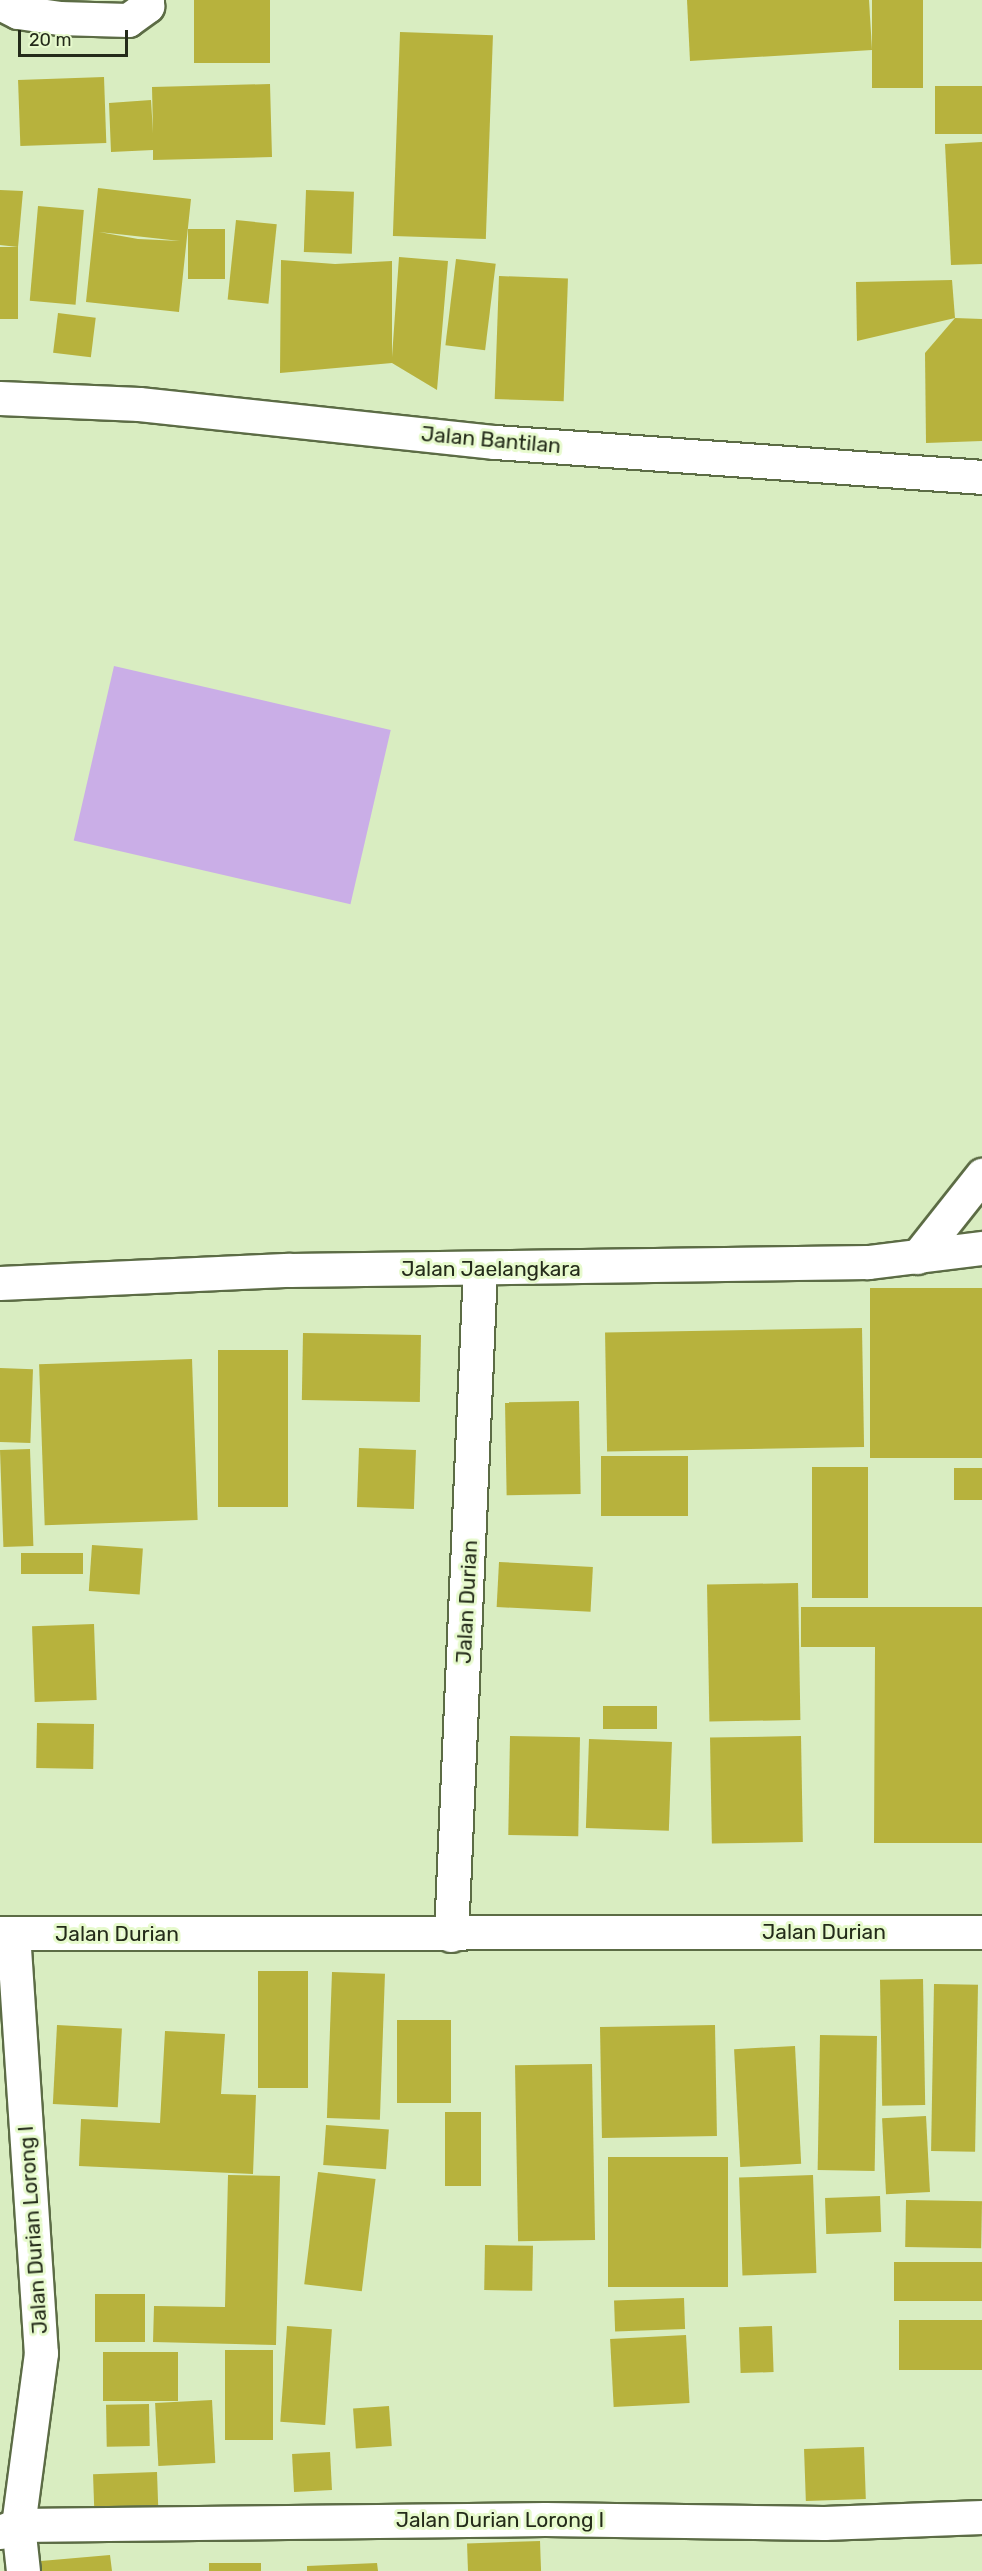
<!DOCTYPE html>
<html>
<head>
<meta charset="utf-8">
<style>
  body { margin:0 }
  #map { position:relative; width:982px; height:2571px; overflow:hidden; background:#d9edc1; font-family:Rubik,sans-serif }
  div>[style] { position:absolute }
  .green>* { inset:0; background:#caaee7; transform-origin:0 0 }
  .building>* { inset:0; background:#b7b23d; transform-origin:0 0 }
  .roads { filter:drop-shadow(2px 0 #5c6c45) drop-shadow(-2px 0 #5c6c45) drop-shadow(0 2px #5c6c45) drop-shadow(0 -2px #5c6c45) }
  .minor>* { height:33px; margin:-16.5px; padding:0 16.5px; transform-origin:16.5px; border-radius:16.5px; background:#fff }
  span { translate:-50% -50%; white-space:nowrap; text-align:center; line-height:1.15; -webkit-text-stroke:6px #e7facd; paint-order:stroke }
  .street-label { font-size:21px; color:#242b1a }
  .scale { position:absolute; left:18px; top:30px; width:110px; height:27px; box-sizing:border-box; border:3px solid #242b1a; border-top:0; padding-left:8px; font-size:18px; line-height:21px; white-space:nowrap; color:#242b1a; -webkit-text-stroke:4px #e7facd; paint-order:stroke }
</style>
</head>
<body>
<div id="map">
  <div class="green">
    <div style="left:114px;top:666px;width:284px;height:179px;rotate:13deg"></div>
  </div>
  <div class="building">
    <div style="left:194px;top:0;width:76px;height:63px"></div>
    <div style="clip-path:polygon(687px 0,869px 0,872px 50px,690px 61px)"></div>
    <div style="left:872px;top:0;width:51px;height:88px"></div>
    <div style="left:400px;top:32px;width:93px;height:204px;rotate:2deg"></div>
    <div style="left:104px;top:77px;width:66px;height:86px;rotate:88deg"></div>
    <div style="clip-path:polygon(270px 84px,272px 157px,153px 160px,153px 150px,111px 152px,109px 103px,151px 100px,153px 133px,152px 87px)"></div>
    <div style="left:982px;top:86px;width:48px;height:47px;rotate:90deg"></div>
    <div style="clip-path:polygon(982px 142px,982px 264px,951px 265px,945px 144px)"></div>
    <div style="clip-path:polygon(evenodd,98px 188px,191px 199px,179px 312px,86px 302px,98px 188px,99px 232px,180px 241px,138px 239px,99px 232px)"></div>
    <div style="clip-path:polygon(0 190px,23px 191px,18px 247px,0 245px)"></div>
    <div style="left:306px;top:190px;width:48px;height:62px;rotate:2deg"></div>
    <div style="left:38px;top:206px;width:46px;height:95px;rotate:5deg"></div>
    <div style="left:236px;top:220px;width:41px;height:80px;rotate:6deg"></div>
    <div style="left:188px;top:229px;width:37px;height:50px"></div>
    <div style="left:0;top:247px;width:18px;height:72px"></div>
    <div style="clip-path:polygon(399px 257px,448px 261px,437px 390px,392px 363px,280px 373px,281px 260px,335px 264px,392px 261px,392px 357px)"></div>
    <div style="left:456px;top:259px;width:40px;height:87px;rotate:7deg"></div>
    <div style="left:499px;top:276px;width:69px;height:123px;rotate:2deg"></div>
    <div style="clip-path:polygon(952px 280px,955px 318px,857px 341px,856px 282px)"></div>
    <div style="left:58px;top:313px;width:38px;height:40px;rotate:7deg"></div>
    <div style="clip-path:polygon(955px 318px,982px 319px,982px 441px,926px 443px,925px 353px)"></div>
    <div style="left:870px;top:1288px;width:112px;height:170px"></div>
    <div style="left:862px;top:1328px;width:119px;height:257px;rotate:89deg"></div>
    <div style="left:303px;top:1333px;width:118px;height:67px;rotate:1deg"></div>
    <div style="left:218px;top:1350px;width:70px;height:157px"></div>
    <div style="left:192px;top:1359px;width:161px;height:153px;rotate:88deg"></div>
    <div style="left:0;top:1368px;width:33px;height:74px;rotate:2deg"></div>
    <div style="left:579px;top:1401px;width:93px;height:74px;rotate:89deg"></div>
    <div style="left:359px;top:1448px;width:57px;height:59px;rotate:2deg"></div>
    <div style="left:30px;top:1449px;width:97px;height:30px;rotate:88deg"></div>
    <div style="left:601px;top:1456px;width:87px;height:60px"></div>
    <div style="left:812px;top:1467px;width:56px;height:131px"></div>
    <div style="left:982px;top:1468px;width:32px;height:28px;rotate:90deg"></div>
    <div style="left:92px;top:1545px;width:51px;height:46px;rotate:4deg"></div>
    <div style="left:83px;top:1553px;width:21px;height:62px;rotate:90deg"></div>
    <div style="left:499px;top:1562px;width:94px;height:45px;rotate:3deg"></div>
    <div style="left:798px;top:1583px;width:137px;height:91px;rotate:89deg"></div>
    <div style="clip-path:polygon(801px 1607px,982px 1607px,982px 1843px,874px 1843px,875px 1647px,801px 1647px)"></div>
    <div style="left:94px;top:1624px;width:76px;height:62px;rotate:88deg"></div>
    <div style="left:603px;top:1706px;width:54px;height:23px"></div>
    <div style="left:37px;top:1723px;width:57px;height:45px;rotate:1deg"></div>
    <div style="left:510px;top:1736px;width:70px;height:99px;rotate:1deg"></div>
    <div style="left:801px;top:1736px;width:106px;height:91px;rotate:89deg"></div>
    <div style="left:589px;top:1739px;width:83px;height:89px;rotate:2deg"></div>
    <div style="left:258px;top:1971px;width:50px;height:117px"></div>
    <div style="left:332px;top:1972px;width:53px;height:146px;rotate:2deg"></div>
    <div style="left:923px;top:1979px;width:126px;height:43px;rotate:89deg"></div>
    <div style="left:934px;top:1984px;width:44px;height:167px;rotate:1deg"></div>
    <div style="left:397px;top:2020px;width:54px;height:83px"></div>
    <div style="left:57px;top:2025px;width:65px;height:79px;rotate:3deg"></div>
    <div style="left:715px;top:2025px;width:111px;height:115px;rotate:89deg"></div>
    <div style="clip-path:polygon(165px 2031px,225px 2034px,221px 2094px,256px 2095px,253px 2174px,79px 2166px,81px 2119px,160px 2123px)"></div>
    <div style="left:820px;top:2035px;width:57px;height:135px;rotate:1deg"></div>
    <div style="left:795px;top:2046px;width:118px;height:61px;rotate:87deg"></div>
    <div style="left:592px;top:2064px;width:176px;height:77px;rotate:89deg"></div>
    <div style="left:445px;top:2112px;width:36px;height:74px"></div>
    <div style="left:926px;top:2116px;width:76px;height:44px;rotate:87deg"></div>
    <div style="left:326px;top:2125px;width:63px;height:40px;rotate:4deg"></div>
    <div style="left:608px;top:2157px;width:120px;height:130px"></div>
    <div style="left:318px;top:2172px;width:58px;height:113px;rotate:7deg"></div>
    <div style="clip-path:polygon(228px 2175px,280px 2176px,276px 2345px,153px 2342px,154px 2306px,225px 2307px)"></div>
    <div style="left:813px;top:2175px;width:98px;height:74px;rotate:88deg"></div>
    <div style="left:880px;top:2196px;width:36px;height:55px;rotate:88deg"></div>
    <div style="left:906px;top:2200px;width:76px;height:47px;rotate:1deg"></div>
    <div style="left:485px;top:2245px;width:48px;height:45px;rotate:1deg"></div>
    <div style="left:982px;top:2262px;width:39px;height:88px;rotate:90deg"></div>
    <div style="left:95px;top:2294px;width:50px;height:48px"></div>
    <div style="left:684px;top:2298px;width:31px;height:70px;rotate:88deg"></div>
    <div style="left:982px;top:2320px;width:50px;height:83px;rotate:90deg"></div>
    <div style="left:287px;top:2326px;width:45px;height:96px;rotate:4deg"></div>
    <div style="left:772px;top:2326px;width:46px;height:33px;rotate:88deg"></div>
    <div style="left:686px;top:2335px;width:68px;height:76px;rotate:87deg"></div>
    <div style="left:225px;top:2350px;width:48px;height:90px"></div>
    <div style="left:103px;top:2352px;width:75px;height:49px"></div>
    <div style="left:212px;top:2400px;width:63px;height:57px;rotate:87deg"></div>
    <div style="left:149px;top:2404px;width:42px;height:43px;rotate:89deg"></div>
    <div style="left:389px;top:2406px;width:40px;height:36px;rotate:86deg"></div>
    <div style="left:864px;top:2447px;width:52px;height:60px;rotate:88deg"></div>
    <div style="left:330px;top:2452px;width:38px;height:38px;rotate:87deg"></div>
    <div style="left:157px;top:2472px;width:37px;height:64px;rotate:88deg"></div>
    <div style="left:540px;top:2541px;width:30px;height:73px;rotate:88deg"></div>
    <div style="clip-path:polygon(110px 2555px,112px 2571px,42px 2571px,41px 2561px)"></div>
    <div style="left:209px;top:2563px;width:52px;height:8px"></div>
    <div style="clip-path:polygon(377px 2563px,378px 2571px,307px 2571px,307px 2566px)"></div>
  </div>
  <div class="roads">
    <div class="minor">
      <div style="left:0;top:3px;width:20px;rotate:27deg"></div>
      <div style="left:18px;top:12px;width:41px;rotate:8.3deg"></div>
      <div style="left:59px;top:18px;width:69px;rotate:1.7deg"></div>
      <div style="left:128px;top:20px;width:24px;rotate:-36deg"></div>
      <div style="left:147px;top:6px;width:6px;rotate:-90deg"></div>
      <div style="left:0;top:398px;width:139px;rotate:2.5deg"></div>
      <div style="left:139px;top:404px;width:358px;rotate:6.1deg"></div>
      <div style="left:495px;top:442px;width:488px;rotate:4.1deg"></div>
      <div style="left:917px;top:1257px;width:105px;rotate:-51.6deg"></div>
      <div style="left:0;top:1283px;width:290px;rotate:-2.6deg"></div>
      <div style="left:290px;top:1270px;width:578px;rotate:-0.79deg"></div>
      <div style="left:868px;top:1262px;width:115px;rotate:-7deg"></div>
      <div style="left:0;top:1933px;width:982px;rotate:-0.06deg"></div>
      <div style="left:13px;top:1933px;width:421px;rotate:86.2deg"></div>
      <div style="left:41px;top:2353px;width:174px;rotate:97.6deg"></div>
      <div style="left:18px;top:2525px;width:46px;rotate:83.8deg"></div>
      <div style="left:451px;top:1935px;width:667px;rotate:-87.51deg"></div>
      <div style="left:0;top:2532px;width:19px;rotate:-21deg"></div>
      <div style="left:18px;top:2525px;width:527px;rotate:-0.65deg"></div>
      <div style="left:545px;top:2519px;width:279px;rotate:0.8deg"></div>
      <div style="left:824px;top:2523px;width:158px;rotate:-2.2deg"></div>
    </div>
  </div>
  <div class="street-label">
    <span style="left:491px;top:440px;rotate:5deg">Jalan Bantilan</span>
    <span style="left:491px;top:1269px">Jalan Jaelangkara</span>
    <span style="left:467px;top:1602px;rotate:-87deg">Jalan Durian</span>
    <span style="left:824px;top:1932px">Jalan Durian</span>
    <span style="left:117px;top:1934px">Jalan Durian</span>
    <span style="left:33px;top:2230px;rotate:-94deg">Jalan Durian Lorong I</span>
    <span style="left:500px;top:2520px">Jalan Durian Lorong I</span>
  </div>
  <div class="scale">20 m</div>
</div>
</body>
</html>
